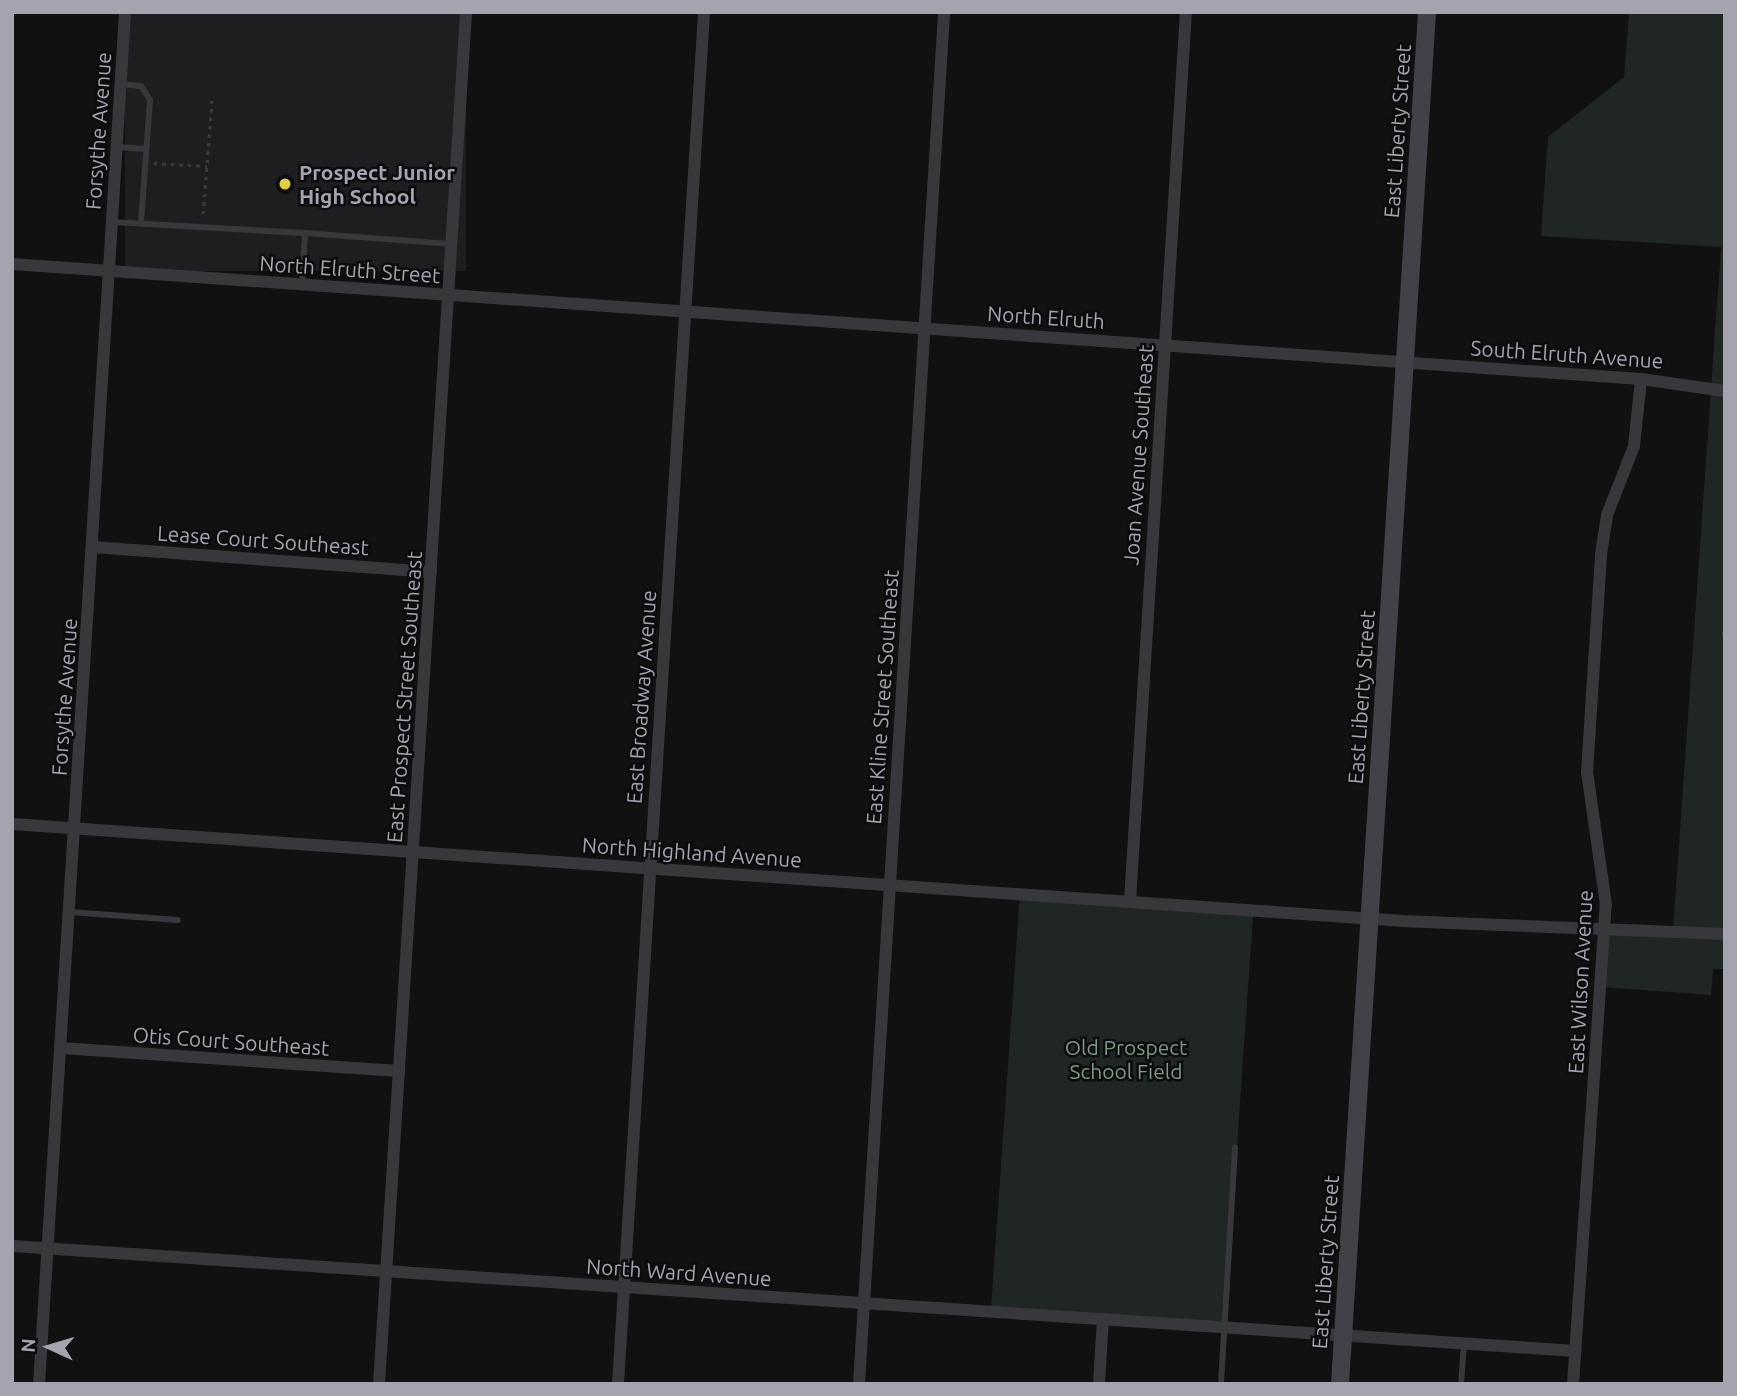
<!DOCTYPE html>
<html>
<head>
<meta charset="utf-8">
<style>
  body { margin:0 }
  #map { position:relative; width:1737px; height:1396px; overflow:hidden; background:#111112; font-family:Ubuntu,sans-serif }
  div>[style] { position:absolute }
  .built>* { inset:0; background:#1e1d1f; transform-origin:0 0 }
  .green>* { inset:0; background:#202623; transform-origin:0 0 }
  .path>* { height:2.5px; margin-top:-1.25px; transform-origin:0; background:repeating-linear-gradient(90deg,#3a3b40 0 3.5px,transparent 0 8.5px) }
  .lane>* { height:6px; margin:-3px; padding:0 3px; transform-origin:3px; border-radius:3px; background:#38373c }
  .street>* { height:12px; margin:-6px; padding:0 6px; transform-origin:6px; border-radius:6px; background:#38373c }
  .secondary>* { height:18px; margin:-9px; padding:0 9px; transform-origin:9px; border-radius:9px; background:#414147 }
  .dots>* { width:19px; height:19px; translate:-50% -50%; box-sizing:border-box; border:4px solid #0c0c0d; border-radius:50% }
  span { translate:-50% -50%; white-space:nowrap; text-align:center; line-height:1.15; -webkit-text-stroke:5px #0c0c0d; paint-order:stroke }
  .street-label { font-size:21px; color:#a4a4b1 }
  .poi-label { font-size:21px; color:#a4a4b1; font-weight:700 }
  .left { translate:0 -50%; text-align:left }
  .park-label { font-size:21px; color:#7c9b85 }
  .frame { position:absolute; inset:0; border:14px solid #a4a4b1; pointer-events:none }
  .north { position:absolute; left:14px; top:1312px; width:70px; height:70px; -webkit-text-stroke:5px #0c0c0d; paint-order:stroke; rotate:274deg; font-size:19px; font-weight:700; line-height:28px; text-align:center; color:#a4a4b1 }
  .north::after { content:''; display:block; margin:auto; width:24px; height:32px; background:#a4a4b1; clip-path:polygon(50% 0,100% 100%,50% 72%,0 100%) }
</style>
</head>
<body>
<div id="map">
  <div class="built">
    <div style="left:125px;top:12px;width:341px;height:259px"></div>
  </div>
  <div class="green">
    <div style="clip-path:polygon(1629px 12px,1725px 12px,1725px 969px,1713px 969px,1711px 995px,1600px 987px,1604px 927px,1673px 930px,1721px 247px,1541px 236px,1548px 137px,1624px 77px)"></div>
    <div style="left:1020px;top:894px;width:234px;height:419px;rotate:4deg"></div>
  </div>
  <div class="path">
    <div style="left:154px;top:163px;width:53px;rotate:3.2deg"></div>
    <div style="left:203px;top:214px;width:116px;rotate:-85.6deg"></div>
  </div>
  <div class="lane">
    <div style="left:121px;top:84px;width:20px;rotate:6deg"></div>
    <div style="left:141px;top:86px;width:17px;rotate:57deg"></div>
    <div style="left:150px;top:100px;width:124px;rotate:94.2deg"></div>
    <div style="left:117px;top:147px;width:29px;rotate:4deg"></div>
    <div style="left:112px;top:222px;width:193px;rotate:3.3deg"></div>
    <div style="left:302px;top:285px;width:52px;rotate:-86.7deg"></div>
    <div style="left:305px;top:233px;width:145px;rotate:4.3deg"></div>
    <div style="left:1725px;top:633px;width:1px;rotate:90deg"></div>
    <div style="left:70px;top:912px;width:108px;rotate:4.2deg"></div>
    <div style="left:1221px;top:1384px;width:237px;rotate:-86.6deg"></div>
    <div style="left:1461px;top:1384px;width:40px;rotate:-85.7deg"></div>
  </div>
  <div class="street">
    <div style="left:12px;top:264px;width:1633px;rotate:4.04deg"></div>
    <div style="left:1641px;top:379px;width:85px;rotate:8.1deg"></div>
    <div style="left:92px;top:547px;width:340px;rotate:4.2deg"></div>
    <div style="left:12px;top:824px;width:1392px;rotate:3.99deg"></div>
    <div style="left:1401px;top:921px;width:324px;rotate:2.3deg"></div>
    <div style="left:1130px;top:901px;width:891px;rotate:-86.4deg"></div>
    <div style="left:61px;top:1048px;width:339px;rotate:3.9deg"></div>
    <div style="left:12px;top:1246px;width:1567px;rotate:3.84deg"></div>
    <div style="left:39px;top:1384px;width:1375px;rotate:-86.41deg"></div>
    <div style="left:379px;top:1384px;width:1375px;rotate:-86.37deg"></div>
    <div style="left:618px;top:1384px;width:1375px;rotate:-86.41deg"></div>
    <div style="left:859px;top:1384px;width:1375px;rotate:-86.45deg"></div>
    <div style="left:1099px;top:1384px;width:65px;rotate:-86.5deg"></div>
    <div style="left:1573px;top:1384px;width:480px;rotate:-86.1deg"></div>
    <div style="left:1606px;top:905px;width:134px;rotate:-98.1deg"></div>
    <div style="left:1587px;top:772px;width:218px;rotate:-86.3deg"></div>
    <div style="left:1601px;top:554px;width:39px;rotate:-81deg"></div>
    <div style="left:1607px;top:515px;width:74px;rotate:-68.6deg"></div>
    <div style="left:1634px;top:446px;width:67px;rotate:-84deg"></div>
  </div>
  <div class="secondary">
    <div style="left:1340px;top:1384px;width:1375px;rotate:-86.37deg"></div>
  </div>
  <div class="dots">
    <div style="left:285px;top:184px;background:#dfcf3c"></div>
  </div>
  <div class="street-label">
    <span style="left:98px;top:131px;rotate:-86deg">Forsythe Avenue</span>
    <span style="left:1397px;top:131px;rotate:-86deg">East Liberty Street</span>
    <span style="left:350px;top:269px;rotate:4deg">North Elruth Street</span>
    <span style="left:1046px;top:317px;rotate:4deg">North Elruth</span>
    <span style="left:1567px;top:354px;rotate:4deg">South Elruth Avenue</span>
    <span style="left:1138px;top:455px;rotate:-86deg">Joan Avenue Southeast</span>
    <span style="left:263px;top:540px;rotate:4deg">Lease Court Southeast</span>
    <span style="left:64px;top:697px;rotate:-86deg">Forsythe Avenue</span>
    <span style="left:404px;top:697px;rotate:-86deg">East Prospect Street Southeast</span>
    <span style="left:641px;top:697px;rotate:-86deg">East Broadway Avenue</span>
    <span style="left:882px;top:697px;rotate:-86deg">East Kline Street Southeast</span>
    <span style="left:1361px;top:697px;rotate:-86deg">East Liberty Street</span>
    <span style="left:692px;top:852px;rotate:4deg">North Highland Avenue</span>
    <span style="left:1580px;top:982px;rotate:-87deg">East Wilson Avenue</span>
    <span style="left:231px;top:1041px;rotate:4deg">Otis Court Southeast</span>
    <span style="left:1325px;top:1262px;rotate:-86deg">East Liberty Street</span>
    <span style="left:679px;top:1272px;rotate:4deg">North Ward Avenue</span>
  </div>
  <div class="poi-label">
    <span class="left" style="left:299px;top:184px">Prospect Junior<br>High School</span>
  </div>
  <div class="park-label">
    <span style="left:1126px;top:1059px">Old Prospect<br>School Field</span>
  </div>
  <div class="frame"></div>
  <div class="north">N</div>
</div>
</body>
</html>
